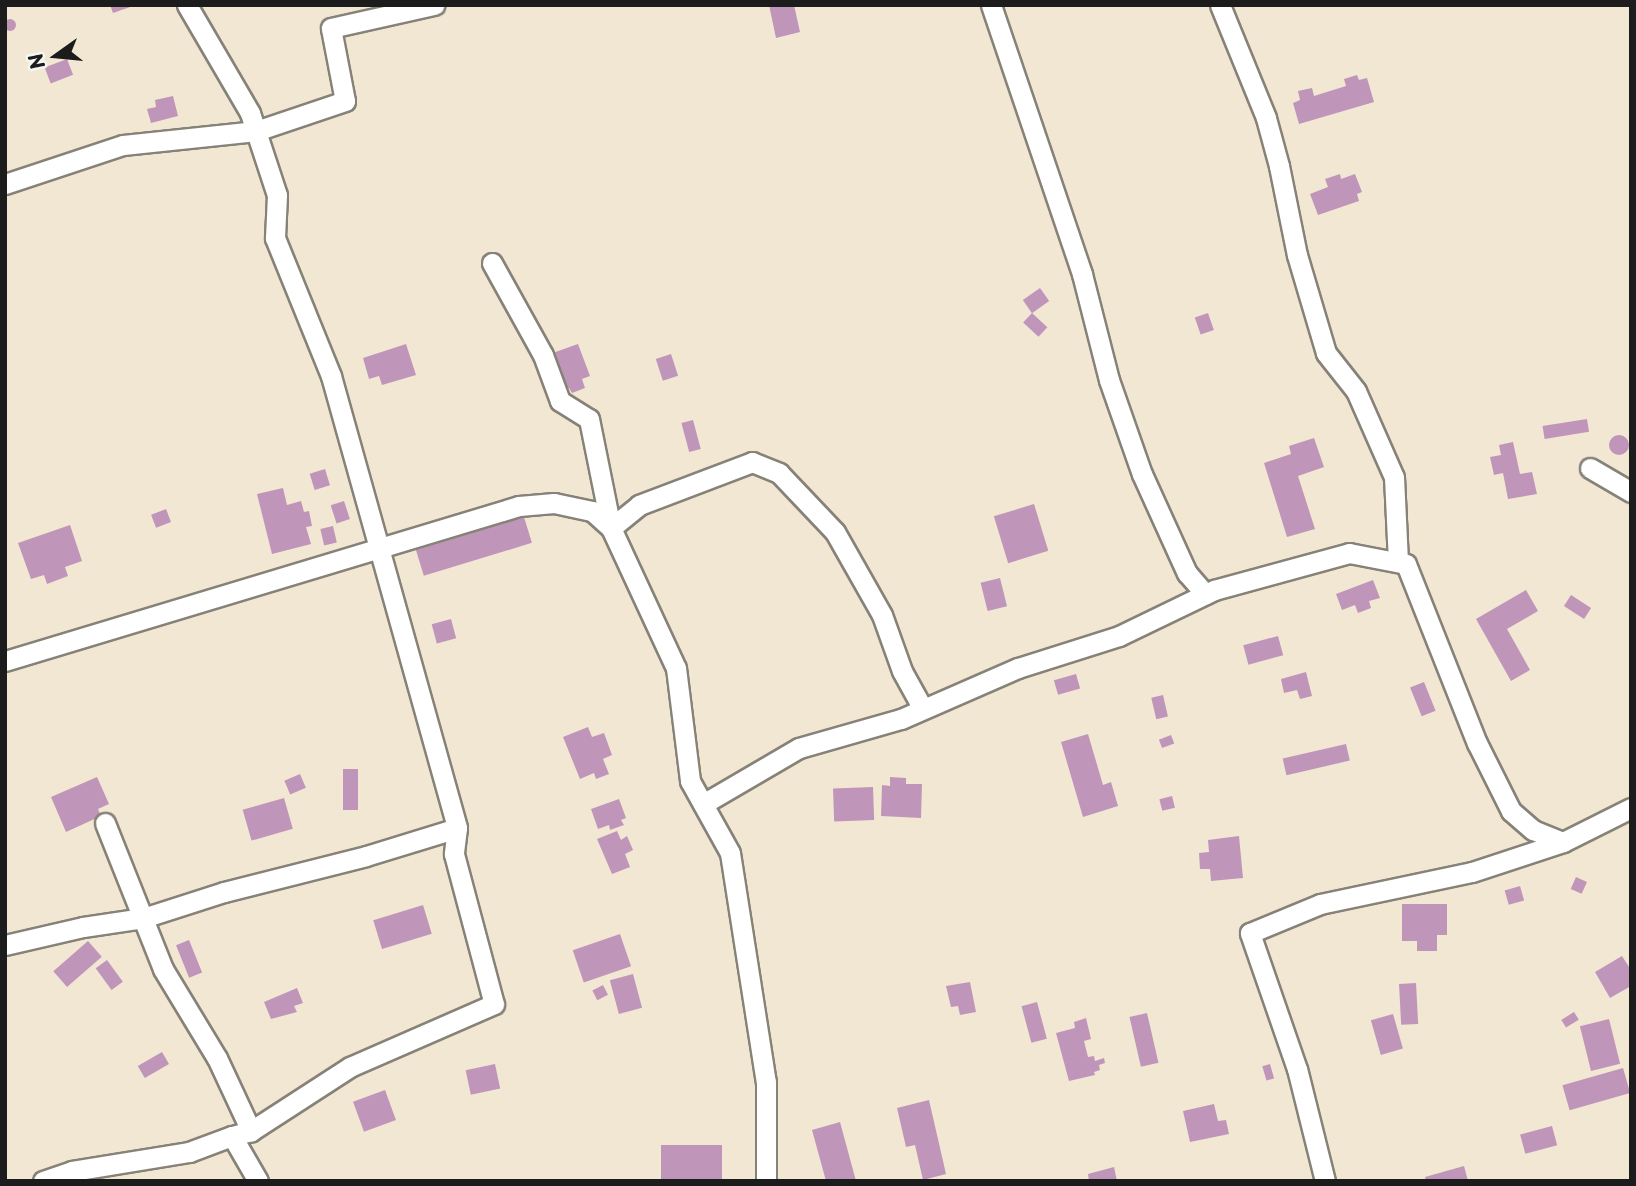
<!DOCTYPE html>
<html>
<head>
<meta charset="utf-8">
<style>
  body { margin:0 }
  #map { position:relative; width:1636px; height:1186px; overflow:hidden; background:#f2e7d3; font-family:"Playpen Sans",sans-serif }
  div>[style] { position:absolute }
  .building>* { inset:0; background:#c095ba; transform-origin:0 0 }
  .round { border-radius:50% }
  .roads { filter:drop-shadow(2px 0 #878278) drop-shadow(-2px 0 #878278) drop-shadow(0 2px #878278) drop-shadow(0 -2px #878278) }
  .minor>* { height:19px; margin:-9.5px; padding:0 9.5px; transform-origin:9.5px; border-radius:9.5px; background:#fff }
  span { translate:-50% -50%; white-space:nowrap; text-align:center; line-height:1.15; -webkit-text-stroke:5px #f6f6f2; paint-order:stroke }
  .frame { position:absolute; inset:0; border:7px solid #1c1c1c; pointer-events:none }
  .north { position:absolute; left:21px; top:21px; width:70px; height:70px; -webkit-text-stroke:5px #f6f6f2; paint-order:stroke; rotate:255deg; font-size:19px; font-weight:700; line-height:28px; text-align:center; color:#1c1c1c }
  .north::after { content:''; display:block; margin:auto; width:24px; height:32px; background:#1c1c1c; clip-path:polygon(50% 0,100% 100%,50% 72%,0 100%) }
</style>
</head>
<body>
<div id="map">
  <div class="building">
    <div style="clip-path:polygon(110px 5px,133px 5px,133px 6px,113px 13px)"></div>
    <div style="clip-path:polygon(769px 5px,794px 5px,800px 32px,776px 38px)"></div>
    <div class="round" style="left:4px;top:19px;width:12px;height:12px"></div>
    <div style="left:67px;top:59px;width:17px;height:24px;rotate:69deg"></div>
    <div style="clip-path:polygon(1357px 75px,1359px 80px,1367px 78px,1374px 102px,1299px 124px,1293px 103px,1300px 100px,1298px 91px,1312px 88px,1314px 96px,1346px 86px,1344px 79px)"></div>
    <div style="clip-path:polygon(173px 96px,178px 116px,151px 123px,147px 109px,156px 107px,155px 100px)"></div>
    <div style="clip-path:polygon(1340px 174px,1341px 179px,1355px 174px,1362px 192px,1357px 194px,1359px 201px,1318px 215px,1310px 194px,1328px 187px,1325px 179px)"></div>
    <div style="left:1040px;top:288px;width:16px;height:21px;rotate:55deg"></div>
    <div style="left:1032px;top:313px;width:21px;height:13px;rotate:43deg"></div>
    <div style="left:1208px;top:313px;width:18px;height:14px;rotate:71deg"></div>
    <div style="clip-path:polygon(406px 344px,416px 375px,382px 385px,379px 376px,369px 379px,363px 358px)"></div>
    <div style="clip-path:polygon(578px 344px,590px 376px,582px 379px,585px 388px,572px 393px,569px 388px,560px 392px,547px 355px)"></div>
    <div style="left:671px;top:354px;width:23px;height:16px;rotate:72deg"></div>
    <div style="left:1587px;top:419px;width:13px;height:45px;rotate:81deg"></div>
    <div style="left:693px;top:420px;width:30px;height:12px;rotate:75deg"></div>
    <div class="round" style="left:1609px;top:435px;width:20px;height:20px"></div>
    <div style="clip-path:polygon(1314px 438px,1324px 467px,1298px 476px,1315px 529px,1287px 537px,1264px 463px,1291px 454px,1289px 446px)"></div>
    <div style="clip-path:polygon(1513px 442px,1520px 474px,1532px 472px,1537px 494px,1508px 499px,1503px 473px,1494px 475px,1490px 457px,1501px 455px,1499px 445px)"></div>
    <div style="left:325px;top:469px;width:17px;height:16px;rotate:73deg"></div>
    <div style="clip-path:polygon(283px 488px,287px 505px,301px 501px,304px 512px,309px 511px,312px 526px,306px 527px,311px 544px,272px 554px,257px 494px)"></div>
    <div style="left:344px;top:501px;width:19px;height:14px;rotate:72deg"></div>
    <div style="left:1034px;top:504px;width:49px;height:42px;rotate:73deg"></div>
    <div style="left:166px;top:509px;width:14px;height:16px;rotate:69deg"></div>
    <div style="left:524px;top:517px;width:27px;height:113px;rotate:73deg"></div>
    <div style="clip-path:polygon(70px 525px,82px 561px,65px 567px,68px 576px,47px 584px,44px 575px,31px 579px,18px 543px)"></div>
    <div style="left:333px;top:526px;width:17px;height:13px;rotate:77deg"></div>
    <div style="left:1000px;top:578px;width:29px;height:20px;rotate:76deg"></div>
    <div style="clip-path:polygon(1373px 580px,1380px 598px,1369px 601px,1371px 608px,1358px 613px,1355px 605px,1342px 610px,1336px 594px)"></div>
    <div style="clip-path:polygon(1526px 590px,1538px 611px,1507px 629px,1530px 670px,1511px 681px,1476px 619px)"></div>
    <div style="left:1571px;top:595px;width:24px;height:13px;rotate:33deg"></div>
    <div style="left:451px;top:619px;width:20px;height:20px;rotate:75deg"></div>
    <div style="left:1278px;top:636px;width:20px;height:36px;rotate:75deg"></div>
    <div style="clip-path:polygon(1306px 672px,1312px 696px,1300px 699px,1297px 690px,1284px 693px,1281px 679px)"></div>
    <div style="left:1076px;top:674px;width:15px;height:23px;rotate:74deg"></div>
    <div style="left:1424px;top:682px;width:31px;height:15px;rotate:68deg"></div>
    <div style="left:1163px;top:695px;width:22px;height:12px;rotate:77deg"></div>
    <div style="clip-path:polygon(588px 727px,592px 737px,604px 733px,612px 755px,603px 759px,609px 774px,596px 779px,594px 773px,580px 779px,563px 737px)"></div>
    <div style="clip-path:polygon(1088px 734px,1103px 785px,1111px 782px,1118px 806px,1083px 817px,1061px 742px)"></div>
    <div style="left:1171px;top:735px;width:9px;height:13px;rotate:69deg"></div>
    <div style="left:1346px;top:744px;width:17px;height:65px;rotate:77deg"></div>
    <div style="left:343px;top:769px;width:15px;height:41px"></div>
    <div style="left:300px;top:774px;width:15px;height:17px;rotate:67deg"></div>
    <div style="clip-path:polygon(97px 777px,109px 804px,98px 809px,101px 816px,66px 832px,51px 797px)"></div>
    <div style="clip-path:polygon(890px 777px,906px 778px,906px 784px,922px 784px,921px 818px,881px 816px,882px 785px,890px 786px)"></div>
    <div style="left:873px;top:787px;width:33px;height:40px;rotate:88deg"></div>
    <div style="left:1172px;top:796px;width:12px;height:13px;rotate:76deg"></div>
    <div style="left:284px;top:798px;width:32px;height:43px;rotate:74deg"></div>
    <div style="clip-path:polygon(619px 799px,626px 818px,621px 820px,624px 825px,610px 830px,609px 825px,598px 829px,591px 809px)"></div>
    <div style="clip-path:polygon(617px 831px,621px 840px,627px 836px,633px 850px,625px 854px,630px 867px,612px 874px,597px 839px)"></div>
    <div style="clip-path:polygon(1239px 836px,1243px 878px,1211px 881px,1210px 869px,1200px 869px,1199px 853px,1209px 852px,1208px 840px)"></div>
    <div style="left:1576px;top:877px;width:12px;height:13px;rotate:24deg"></div>
    <div style="left:1520px;top:886px;width:15px;height:16px;rotate:74deg"></div>
    <div style="clip-path:polygon(1402px 904px,1447px 904px,1447px 935px,1437px 935px,1437px 951px,1417px 951px,1417px 941px,1402px 941px)"></div>
    <div style="left:423px;top:905px;width:30px;height:52px;rotate:73deg"></div>
    <div style="left:620px;top:934px;width:34px;height:50px;rotate:71deg"></div>
    <div style="left:189px;top:940px;width:35px;height:14px;rotate:68deg"></div>
    <div style="left:88px;top:941px;width:21px;height:46px;rotate:49deg"></div>
    <div style="clip-path:polygon(1622px 956px,1631px 970px,1631px 986px,1610px 998px,1595px 972px)"></div>
    <div style="left:107px;top:960px;width:27px;height:14px;rotate:54deg"></div>
    <div style="left:633px;top:974px;width:35px;height:24px;rotate:75deg"></div>
    <div style="clip-path:polygon(970px 982px,976px 1012px,960px 1015px,958px 1006px,951px 1007px,946px 986px)"></div>
    <div style="left:1416px;top:983px;width:41px;height:17px;rotate:87deg"></div>
    <div style="left:603px;top:985px;width:11px;height:12px;rotate:63deg"></div>
    <div style="clip-path:polygon(297px 988px,303px 1003px,294px 1006px,297px 1012px,271px 1019px,264px 1002px)"></div>
    <div style="left:1037px;top:1002px;width:38px;height:16px;rotate:75deg"></div>
    <div style="left:1574px;top:1012px;width:9px;height:15px;rotate:58deg"></div>
    <div style="left:1147px;top:1013px;width:51px;height:18px;rotate:77deg"></div>
    <div style="left:1393px;top:1014px;width:36px;height:23px;rotate:74deg"></div>
    <div style="clip-path:polygon(1086px 1018px,1091px 1039px,1084px 1041px,1088px 1057px,1094px 1056px,1095px 1061px,1104px 1058px,1105px 1063px,1099px 1065px,1100px 1070px,1094px 1072px,1095px 1075px,1069px 1081px,1056px 1033px,1075px 1028px,1074px 1022px)"></div>
    <div style="left:1609px;top:1019px;width:46px;height:30px;rotate:76deg"></div>
    <div style="left:162px;top:1052px;width:14px;height:28px;rotate:60deg"></div>
    <div style="left:495px;top:1064px;width:25px;height:30px;rotate:78deg"></div>
    <div style="left:1270px;top:1064px;width:15px;height:8px;rotate:74deg"></div>
    <div style="left:1623px;top:1068px;width:26px;height:63px;rotate:74deg"></div>
    <div style="left:385px;top:1090px;width:32px;height:34px;rotate:70deg"></div>
    <div style="clip-path:polygon(929px 1100px,946px 1174px,923px 1180px,915px 1145px,906px 1147px,897px 1108px)"></div>
    <div style="clip-path:polygon(1214px 1104px,1218px 1121px,1226px 1120px,1229px 1134px,1190px 1142px,1183px 1111px)"></div>
    <div style="clip-path:polygon(840px 1122px,856px 1181px,826px 1181px,812px 1130px)"></div>
    <div style="left:1552px;top:1126px;width:20px;height:33px;rotate:75deg"></div>
    <div style="left:661px;top:1145px;width:61px;height:36px"></div>
    <div style="clip-path:polygon(1464px 1166px,1468px 1181px,1426px 1181px,1425px 1177px)"></div>
    <div style="clip-path:polygon(1114px 1167px,1117px 1181px,1089px 1181px,1088px 1174px)"></div>
  </div>
  <div class="roads">
    <div class="minor">
      <div style="left:187px;top:5px;width:125px;rotate:59.7deg"></div>
      <div style="left:250px;top:113px;width:86px;rotate:71.8deg"></div>
      <div style="left:277px;top:195px;width:43px;rotate:92.7deg"></div>
      <div style="left:275px;top:238px;width:149px;rotate:67.9deg"></div>
      <div style="left:331px;top:376px;width:469px;rotate:74.4deg"></div>
      <div style="left:457px;top:828px;width:26px;rotate:97deg"></div>
      <div style="left:454px;top:854px;width:155px;rotate:75.1deg"></div>
      <div style="left:494px;top:1004px;width:157px;rotate:156.4deg"></div>
      <div style="left:350px;top:1067px;width:118px;rotate:147.1deg"></div>
      <div style="left:991px;top:5px;width:284px;rotate:71.3deg"></div>
      <div style="left:1082px;top:274px;width:109px;rotate:75.7deg"></div>
      <div style="left:1109px;top:380px;width:100px;rotate:70.7deg"></div>
      <div style="left:1142px;top:474px;width:109px;rotate:65.6deg"></div>
      <div style="left:1187px;top:573px;width:28px;rotate:49deg"></div>
      <div style="left:1220px;top:5px;width:122px;rotate:67.8deg"></div>
      <div style="left:1266px;top:118px;width:50px;rotate:74.8deg"></div>
      <div style="left:1279px;top:166px;width:91px;rotate:78.6deg"></div>
      <div style="left:1297px;top:255px;width:102px;rotate:73.5deg"></div>
      <div style="left:1326px;top:353px;width:48px;rotate:51.7deg"></div>
      <div style="left:1356px;top:391px;width:94px;rotate:66.2deg"></div>
      <div style="left:1394px;top:477px;width:85px;rotate:87.3deg"></div>
      <div style="left:5px;top:184px;width:124px;rotate:-18.3deg"></div>
      <div style="left:123px;top:145px;width:134px;rotate:-6deg"></div>
      <div style="left:256px;top:131px;width:94px;rotate:-18.6deg"></div>
      <div style="left:345px;top:101px;width:74px;rotate:-100.9deg"></div>
      <div style="left:331px;top:28px;width:106px;rotate:-12.6deg"></div>
      <div style="left:492px;top:263px;width:105px;rotate:61deg"></div>
      <div style="left:543px;top:355px;width:49px;rotate:69.7deg"></div>
      <div style="left:560px;top:401px;width:34px;rotate:32deg"></div>
      <div style="left:589px;top:419px;width:111px;rotate:78.6deg"></div>
      <div style="left:611px;top:528px;width:154px;rotate:65.1deg"></div>
      <div style="left:676px;top:668px;width:114px;rotate:82.9deg"></div>
      <div style="left:690px;top:781px;width:82px;rotate:60.9deg"></div>
      <div style="left:730px;top:853px;width:232px;rotate:81.1deg"></div>
      <div style="left:766px;top:1082px;width:99px;rotate:90deg"></div>
      <div style="left:1590px;top:468px;width:48px;rotate:30.3deg"></div>
      <div style="left:5px;top:661px;width:537px;rotate:-16.78deg"></div>
      <div style="left:519px;top:506px;width:35px;rotate:-5deg"></div>
      <div style="left:554px;top:503px;width:39px;rotate:12deg"></div>
      <div style="left:592px;top:511px;width:25px;rotate:42deg"></div>
      <div style="left:611px;top:528px;width:36px;rotate:-39deg"></div>
      <div style="left:639px;top:505px;width:121px;rotate:-20.8deg"></div>
      <div style="left:752px;top:462px;width:29px;rotate:22deg"></div>
      <div style="left:779px;top:473px;width:81px;rotate:46.5deg"></div>
      <div style="left:835px;top:532px;width:95px;rotate:60.5deg"></div>
      <div style="left:882px;top:615px;width:59px;rotate:70.3deg"></div>
      <div style="left:902px;top:671px;width:43px;rotate:61.1deg"></div>
      <div style="left:703px;top:804px;width:111px;rotate:-30.3deg"></div>
      <div style="left:799px;top:748px;width:106px;rotate:-15.9deg"></div>
      <div style="left:901px;top:719px;width:128px;rotate:-23.6deg"></div>
      <div style="left:1018px;top:668px;width:106px;rotate:-17.6deg"></div>
      <div style="left:1119px;top:636px;width:106px;rotate:-25.8deg"></div>
      <div style="left:1214px;top:590px;width:140px;rotate:-15.3deg"></div>
      <div style="left:1349px;top:553px;width:58px;rotate:10.9deg"></div>
      <div style="left:1406px;top:564px;width:193px;rotate:68.4deg"></div>
      <div style="left:1477px;top:743px;width:76px;rotate:63.4deg"></div>
      <div style="left:1511px;top:811px;width:29px;rotate:41deg"></div>
      <div style="left:1533px;top:830px;width:32px;rotate:22deg"></div>
      <div style="left:105px;top:823px;width:157px;rotate:68.3deg"></div>
      <div style="left:163px;top:969px;width:104px;rotate:58.8deg"></div>
      <div style="left:217px;top:1058px;width:81px;rotate:65deg"></div>
      <div style="left:251px;top:1131px;width:20px;rotate:165deg"></div>
      <div style="left:5px;top:945px;width:80px;rotate:-13deg"></div>
      <div style="left:83px;top:927px;width:61px;rotate:-8.5deg"></div>
      <div style="left:143px;top:918px;width:85px;rotate:-17.8deg"></div>
      <div style="left:224px;top:892px;width:146px;rotate:-14.2deg"></div>
      <div style="left:366px;top:856px;width:95px;rotate:-17.1deg"></div>
      <div style="left:43px;top:1181px;width:31px;rotate:-19deg"></div>
      <div style="left:72px;top:1171px;width:119px;rotate:-9.2deg"></div>
      <div style="left:189px;top:1152px;width:46px;rotate:-20.4deg"></div>
      <div style="left:232px;top:1136px;width:52px;rotate:60deg"></div>
      <div style="left:1325px;top:1181px;width:115px;rotate:-104deg"></div>
      <div style="left:1297px;top:1069px;width:144px;rotate:-109.1deg"></div>
      <div style="left:1250px;top:933px;width:76px;rotate:-22.5deg"></div>
      <div style="left:1320px;top:904px;width:155px;rotate:-11.9deg"></div>
      <div style="left:1472px;top:872px;width:96px;rotate:-18.2deg"></div>
      <div style="left:1563px;top:842px;width:76px;rotate:-26.6deg"></div>
    </div>
  </div>
  <div class="frame"></div>
  <div class="north">N</div>
</div>
</body>
</html>
